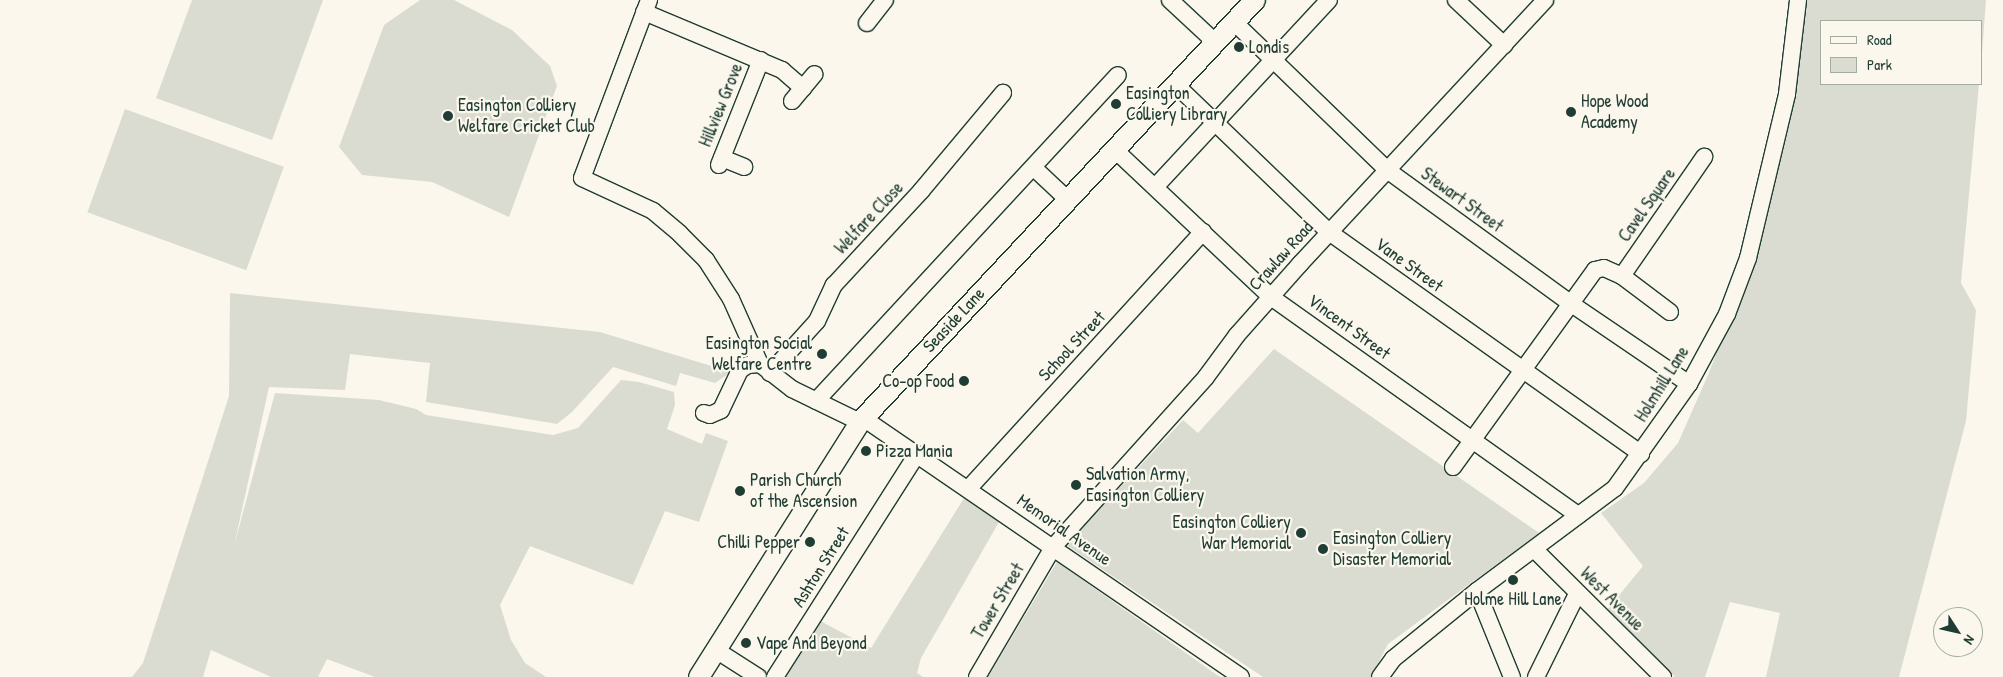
<!DOCTYPE html>
<html>
<head>
<meta charset="utf-8">
<style>
  body { margin:0 }
  #map { position:relative; width:2003px; height:677px; overflow:hidden; background:#fbf7ec; font-family:"Patrick Hand",sans-serif }
  div>[style] { position:absolute }
  .green>* { inset:0; background:#dbdcd1; transform-origin:0 0 }
  .roads { filter:drop-shadow(1px 0 #1f3d34) drop-shadow(-1px 0 #1f3d34) drop-shadow(0 1px #1f3d34) drop-shadow(0 -1px #1f3d34) }
  .minor>* { height:16px; margin:-8px; padding:0 8px; transform-origin:8px; border-radius:8px; background:#fbf7ec }
  .major>* { height:20px; margin:-10px; padding:0 10px; transform-origin:10px; border-radius:10px; background:#fbf7ec }
  .dots>* { width:14px; height:14px; translate:-50% -50%; box-sizing:border-box; border:2px solid #fbf7ec; border-radius:50% }
  span { translate:-50% -50%; white-space:nowrap; text-align:center; line-height:1.15; -webkit-text-stroke:4.5px #fbf7ec; paint-order:stroke }
  .poi-label { font-size:18px; color:#1f3d34 }
  .left { translate:0 -50%; text-align:left }
  .right { translate:-100% -50%; text-align:right }
  .street-label { font-size:18px; color:#1f3d34 }
  .legend { position:absolute; left:1820px; top:20px; width:162px; height:65px; box-sizing:border-box; background:#fbf7ec; border:1px solid #a3ada2; margin:0; padding:6px 9px; list-style:none; font-size:15px; color:#1f3d34 }
  .legend li { display:flex; align-items:center; gap:10px; height:25px }
  .legend b { width:25px; border:1px solid #a3ada2 }
  .north { position:absolute; left:1933px; top:607px; width:50px; height:50px; box-sizing:border-box; background:#fbf7ec; border:1px solid #a3ada2; border-radius:50%; rotate:125deg; font-size:14px; font-weight:700; line-height:20px; text-align:center; color:#1f3d34 }
  .north::after { content:''; display:block; margin:auto; width:18px; height:22px; background:#1f3d34; clip-path:polygon(50% 0,100% 100%,50% 72%,0 100%) }
</style>
</head>
<body>
<div id="map">
  <div class="green">
    <div style="clip-path:polygon(192px 0,323px 0,272px 140px,156px 98px)"></div>
    <div style="clip-path:polygon(420px 0,454px 0,512px 30px,550px 66px,557px 86px,509px 217px,432px 182px,362px 175px,339px 147px,384px 25px)"></div>
    <div style="clip-path:polygon(1802px 0,1986px 0,1982px 54px,1982px 21px,1822px 21px,1822px 84px,1979px 84px,1961px 283px,1976px 310px,1966px 421px,1899px 677px,1766px 677px,1780px 613px,1730px 602px,1705px 677px,1675px 677px,1607px 610px,1643px 566px,1601px 513px,1644px 483px,1678px 443px,1708px 375px,1753px 260px)"></div>
    <div style="left:125px;top:109px;width:169px;height:110px;rotate:20deg"></div>
    <div style="clip-path:polygon(230px 293px,600px 332px,731px 372px,715px 383px,680px 373px,676px 386px,613px 367px,572px 412px,557px 424px,426px 402px,430px 363px,350px 354px,345px 390px,269px 387px,234px 546px,275px 393px,379px 400px,416px 409px,426px 415px,553px 435px,578px 428px,621px 380px,639px 382px,674px 392px,675px 405px,667px 429px,702px 444px,706px 433px,728px 441px,699px 522px,665px 511px,633px 585px,530px 546px,500px 605px,511px 640px,525px 663px,546px 677px,375px 677px,327px 659px,318px 677px,271px 677px,211px 650px,203px 677px,132px 677px,143px 663px,229px 396px)"></div>
    <div style="clip-path:polygon(1274px 349px,1539px 533px,1388px 644px,1371px 677px,1263px 677px,1066px 545px,1183px 420px,1198px 433px)"></div>
    <div style="clip-path:polygon(964px 498px,999px 522px,921px 658px,917px 673px,923px 677px,775px 677px,813px 617px,871px 648px)"></div>
    <div style="clip-path:polygon(1057px 562px,1220px 677px,988px 677px)"></div>
  </div>
  <div class="roads">
    <div class="minor">
      <div style="left:649px;top:0;width:190px;rotate:110.6deg"></div>
      <div style="left:582px;top:178px;width:78px;rotate:24.9deg"></div>
      <div style="left:653px;top:211px;width:35px;rotate:40deg"></div>
      <div style="left:680px;top:234px;width:37px;rotate:45deg"></div>
      <div style="left:706px;top:260px;width:46px;rotate:57.3deg"></div>
      <div style="left:731px;top:299px;width:71px;rotate:66deg"></div>
      <div style="left:760px;top:364px;width:41px;rotate:38deg"></div>
      <div style="left:792px;top:389px;width:76px;rotate:25.9deg"></div>
      <div style="left:1170px;top:0;width:62px;rotate:43deg"></div>
      <div style="left:1456px;top:0;width:66px;rotate:43.2deg"></div>
      <div style="left:644px;top:12px;width:150px;rotate:22.8deg"></div>
      <div style="left:782px;top:70px;width:28px;rotate:41deg"></div>
      <div style="left:1234px;top:22px;width:213px;rotate:44deg"></div>
      <div style="left:1387px;top:170px;width:226px;rotate:36deg"></div>
      <div style="left:1570px;top:303px;width:144px;rotate:34.2deg"></div>
      <div style="left:867px;top:23px;width:29px;rotate:-52deg"></div>
      <div style="left:1175px;top:84px;width:214px;rotate:43.9deg"></div>
      <div style="left:1329px;top:232px;width:383px;rotate:35.4deg"></div>
      <div style="left:792px;top:101px;width:35px;rotate:-50deg"></div>
      <div style="left:1114px;top:149px;width:216px;rotate:43.3deg"></div>
      <div style="left:1271px;top:297px;width:377px;rotate:35.4deg"></div>
      <div style="left:722px;top:158px;width:24px;rotate:22deg"></div>
      <div style="left:719px;top:165px;width:113px;rotate:-68.2deg"></div>
      <div style="left:1034px;top:168px;width:45px;rotate:43.2deg"></div>
      <div style="left:1156px;top:186px;width:254px;rotate:-47.1deg"></div>
      <div style="left:1622px;top:276px;width:145px;rotate:-55.4deg"></div>
      <div style="left:770px;top:373px;width:70px;rotate:-47.9deg"></div>
      <div style="left:817px;top:321px;width:40px;rotate:-65deg"></div>
      <div style="left:834px;top:285px;width:128px;rotate:-47.2deg"></div>
      <div style="left:921px;top:191px;width:128px;rotate:-50.1deg"></div>
      <div style="left:816px;top:401px;width:444px;rotate:-47.2deg"></div>
      <div style="left:704px;top:413px;width:6px;rotate:18deg"></div>
      <div style="left:710px;top:415px;width:12px;rotate:-24deg"></div>
      <div style="left:721px;top:410px;width:44px;rotate:-64.6deg"></div>
      <div style="left:740px;top:370px;width:9px;rotate:-32deg"></div>
      <div style="left:748px;top:365px;width:12px;rotate:-5deg"></div>
      <div style="left:863px;top:418px;width:458px;rotate:34.4deg"></div>
      <div style="left:1453px;top:467px;width:243px;rotate:-54.2deg"></div>
      <div style="left:1595px;top:270px;width:9px;rotate:-13deg"></div>
      <div style="left:1604px;top:268px;width:20px;rotate:24deg"></div>
      <div style="left:1622px;top:276px;width:60px;rotate:36.9deg"></div>
      <div style="left:969px;top:488px;width:347px;rotate:-47.6deg"></div>
      <div style="left:1534px;top:549px;width:182px;rotate:44.8deg"></div>
      <div style="left:1477px;top:591px;width:93px;rotate:67.9deg"></div>
      <div style="left:716px;top:650px;width:50px;rotate:32.7deg"></div>
      <div style="left:775px;top:677px;width:264px;rotate:-57.5deg"></div>
      <div style="left:977px;top:677px;width:152px;rotate:-59.6deg"></div>
      <div style="left:1054px;top:546px;width:227px;rotate:-48deg"></div>
      <div style="left:1206px;top:377px;width:52px;rotate:-53.6deg"></div>
      <div style="left:1237px;top:335px;width:95px;rotate:-48.4deg"></div>
      <div style="left:1300px;top:264px;width:360px;rotate:-47.1deg"></div>
      <div style="left:1380px;top:677px;width:22px;rotate:-54deg"></div>
      <div style="left:1393px;top:659px;width:108px;rotate:-39deg"></div>
      <div style="left:1477px;top:591px;width:172px;rotate:-36.7deg"></div>
      <div style="left:1615px;top:488px;width:128px;rotate:-54.6deg"></div>
      <div style="left:1689px;top:384px;width:80px;rotate:-61.5deg"></div>
      <div style="left:1727px;top:314px;width:60px;rotate:-69.4deg"></div>
      <div style="left:1748px;top:258px;width:169px;rotate:-76.6deg"></div>
      <div style="left:1787px;top:94px;width:95px;rotate:-83.3deg"></div>
      <div style="left:1536px;top:677px;width:93px;rotate:-63.7deg"></div>
    </div>
    <div class="major">
      <div style="left:699px;top:677px;width:302px;rotate:-57.7deg"></div>
      <div style="left:860px;top:422px;width:578px;rotate:-46.89deg"></div>
    </div>
  </div>
  <div class="dots">
    <div style="left:1239px;top:47px;background:#1f3d34"></div>
    <div style="left:1116px;top:104px;background:#1f3d34"></div>
    <div style="left:1571px;top:112px;background:#1f3d34"></div>
    <div style="left:448px;top:116px;background:#1f3d34"></div>
    <div style="left:822px;top:354px;background:#1f3d34"></div>
    <div style="left:964px;top:381px;background:#1f3d34"></div>
    <div style="left:866px;top:451px;background:#1f3d34"></div>
    <div style="left:1076px;top:485px;background:#1f3d34"></div>
    <div style="left:740px;top:491px;background:#1f3d34"></div>
    <div style="left:1301px;top:533px;background:#1f3d34"></div>
    <div style="left:810px;top:542px;background:#1f3d34"></div>
    <div style="left:1323px;top:549px;background:#1f3d34"></div>
    <div style="left:1513px;top:580px;background:#1f3d34"></div>
    <div style="left:746px;top:643px;background:#1f3d34"></div>
  </div>
  <div class="poi-label">
    <span class="left" style="left:1249px;top:47px">Londis</span>
    <span class="left" style="left:1126px;top:104px">Easington<br>Colliery Library</span>
    <span class="left" style="left:1581px;top:112px">Hope Wood<br>Academy</span>
    <span class="left" style="left:458px;top:116px">Easington Colliery<br>Welfare Cricket Club</span>
    <span class="right" style="left:812px;top:354px">Easington Social<br>Welfare Centre</span>
    <span class="right" style="left:954px;top:381px">Co-op Food</span>
    <span class="left" style="left:876px;top:451px">Pizza Mania</span>
    <span class="left" style="left:1086px;top:485px">Salvation Army,<br>Easington Colliery</span>
    <span class="left" style="left:750px;top:491px">Parish Church<br>of the Ascension</span>
    <span class="right" style="left:1291px;top:533px">Easington Colliery<br>War Memorial</span>
    <span class="left" style="left:1333px;top:549px">Easington Colliery<br>Disaster Memorial</span>
    <span class="right" style="left:800px;top:542px">Chilli Pepper</span>
    <span style="left:1513px;top:599px">Holme Hill Lane</span>
    <span class="left" style="left:756px;top:643px">Vape And Beyond</span>
  </div>
  <div class="street-label">
    <span style="left:721px;top:105px;rotate:-68deg">Hillview Grove</span>
    <span style="left:1462px;top:200px;rotate:36deg">Stewart Street</span>
    <span style="left:1647px;top:205px;rotate:-55deg">Cavel Square</span>
    <span style="left:869px;top:218px;rotate:-47deg">Welfare Close</span>
    <span style="left:1281px;top:256px;rotate:-48deg">Crawlaw Road</span>
    <span style="left:1409px;top:265px;rotate:36deg">Vane Street</span>
    <span style="left:954px;top:320px;rotate:-47deg">Seaside Lane</span>
    <span style="left:1349px;top:327px;rotate:36deg">Vincent Street</span>
    <span style="left:1072px;top:346px;rotate:-47deg">School Street</span>
    <span style="left:1662px;top:384px;rotate:-58deg">Holmhill Lane</span>
    <span style="left:1064px;top:530px;rotate:35deg">Memorial Avenue</span>
    <span style="left:821px;top:567px;rotate:-58deg">Ashton Street</span>
    <span style="left:1612px;top:599px;rotate:45deg">West Avenue</span>
    <span style="left:998px;top:601px;rotate:-59deg">Tower Street</span>
  </div>
  <ul class="legend">
  <li><b style="height:6px;background:#fbf7ec"></b>Road</li>
  <li><b style="height:14px;background:#dbdcd1"></b>Park</li>
  </ul>
  <div class="north">N</div>
</div>
</body>
</html>
